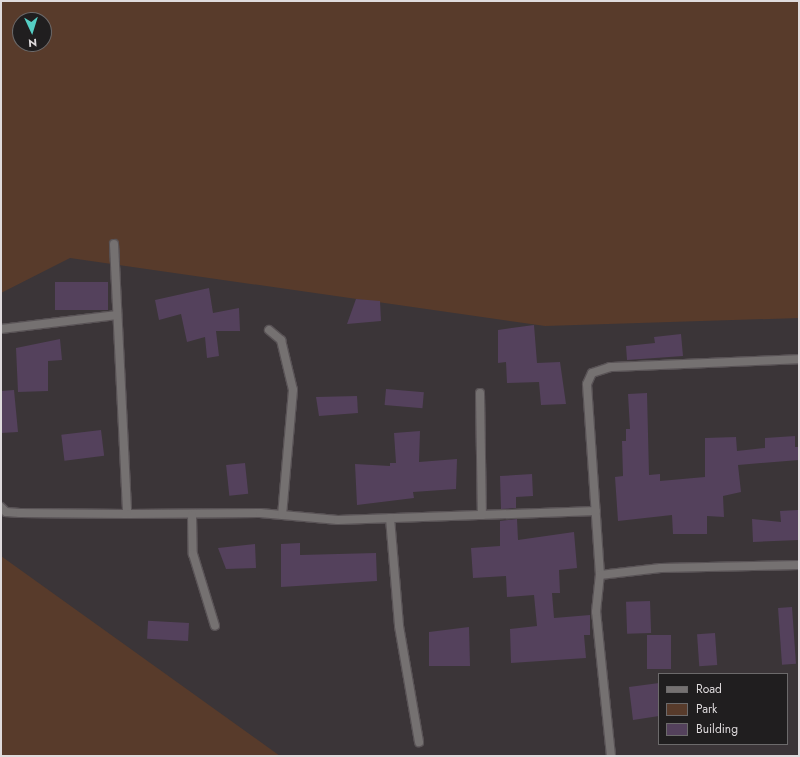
<!DOCTYPE html>
<html>
<head>
<meta charset="utf-8">
<style>
  body { margin:0 }
  #map { position:relative; width:800px; height:757px; overflow:hidden; background:#3b3538; font-family:Jost,sans-serif }
  div>[style] { position:absolute }
  .green>* { inset:0; background:#583b2b }
  .building>* { inset:0; background:#54415c; transform-origin:0 0 }
  .roads { filter:drop-shadow(1px 0 #595356) drop-shadow(-1px 0 #595356) drop-shadow(0 1px #595356) drop-shadow(0 -1px #595356) }
  .street>* { height:8px; margin:-4px; padding:0 4px; transform-origin:4px; border-radius:4px; background:#757171 }
  span { translate:-50% -50%; white-space:nowrap; text-align:center; line-height:1.15; -webkit-text-stroke:3px #201e1f; paint-order:stroke }
  .frame { position:absolute; inset:0; border:2px solid #dfdbdd; pointer-events:none }
  .legend { position:absolute; left:658px; top:673px; width:130px; height:72px; box-sizing:border-box; background:#201e1f; border:1px solid #6c6a6b; margin:0; padding:5px 7px; list-style:none; font-size:12px; color:#dfdbdd }
  .legend li { display:flex; align-items:center; gap:8px; height:20px }
  .legend b { width:20px; border:1px solid #6c6a6b }
  .north { position:absolute; left:12px; top:12px; width:40px; height:40px; box-sizing:border-box; background:#201e1f; border:1px solid #6c6a6b; border-radius:50%; rotate:176deg; font-size:11px; font-weight:700; line-height:16px; text-align:center; color:#dfdbdd }
  .north::after { content:''; display:block; margin:auto; width:14px; height:18px; background:#55cec4; clip-path:polygon(50% 0,100% 100%,50% 72%,0 100%) }
</style>
</head>
<body>
<div id="map">
  <div class="green">
    <div style="clip-path:polygon(evenodd,1px 1px,799px 1px,799px 318px,545px 326px,70px 258px,1px 293px,1px 1px,20px 20px,44px 20px,44px 44px,20px 44px,20px 20px)"></div>
    <div style="clip-path:polygon(1px 556px,280px 756px,1px 756px)"></div>
  </div>
  <div class="building">
    <div style="left:108px;top:282px;width:28px;height:53px;rotate:90deg"></div>
    <div style="clip-path:polygon(209px 288px,213px 313px,239px 308px,240px 331px,216px 331px,219px 356px,207px 358px,205px 337px,187px 342px,181px 314px,159px 320px,155px 300px)"></div>
    <div style="clip-path:polygon(356px 299px,380px 301px,381px 321px,347px 324px)"></div>
    <div style="clip-path:polygon(534px 325px,537px 363px,560px 362px,566px 404px,541px 405px,539px 382px,507px 383px,506px 362px,498px 363px,498px 330px)"></div>
    <div style="clip-path:polygon(681px 334px,683px 356px,627px 360px,626px 346px,655px 343px,654px 337px)"></div>
    <div style="clip-path:polygon(60px 339px,62px 360px,48px 361px,48px 391px,18px 392px,16px 348px)"></div>
    <div style="left:386px;top:389px;width:38px;height:16px;rotate:5deg"></div>
    <div style="clip-path:polygon(14px 390px,18px 432px,1px 433px,1px 391px)"></div>
    <div style="clip-path:polygon(647px 393px,649px 475px,660px 474px,660px 481px,705px 477px,705px 438px,736px 437px,737px 451px,765px 448px,765px 438px,795px 436px,795px 447px,799px 447px,799px 460px,738px 465px,741px 492px,723px 496px,724px 517px,707px 516px,707px 534px,673px 534px,672px 515px,618px 521px,615px 477px,623px 476px,622px 441px,626px 441px,626px 429px,630px 429px,628px 394px)"></div>
    <div style="clip-path:polygon(357px 396px,358px 413px,319px 416px,316px 397px)"></div>
    <div style="left:101px;top:430px;width:26px;height:40px;rotate:83deg"></div>
    <div style="clip-path:polygon(420px 431px,419px 462px,457px 459px,456px 489px,413px 492px,414px 498px,357px 505px,355px 464px,390px 466px,390px 463px,396px 463px,394px 433px)"></div>
    <div style="left:245px;top:463px;width:31px;height:19px;rotate:84deg"></div>
    <div style="clip-path:polygon(532px 474px,533px 496px,516px 497px,516px 508px,501px 509px,500px 476px)"></div>
    <div style="clip-path:polygon(798px 510px,799px 540px,753px 542px,752px 519px,781px 522px,780px 511px)"></div>
    <div style="clip-path:polygon(517px 519px,518px 540px,574px 532px,577px 568px,559px 570px,560px 593px,552px 593px,554px 618px,590px 615px,590px 635px,584px 635px,586px 658px,511px 663px,510px 629px,537px 626px,534px 595px,507px 597px,506px 576px,473px 578px,471px 548px,500px 546px,500px 521px)"></div>
    <div style="clip-path:polygon(300px 543px,300px 555px,376px 553px,377px 581px,281px 587px,281px 544px)"></div>
    <div style="clip-path:polygon(255px 544px,256px 568px,226px 569px,218px 548px)"></div>
    <div style="left:650px;top:601px;width:32px;height:24px;rotate:88deg"></div>
    <div style="left:792px;top:607px;width:57px;height:14px;rotate:86deg"></div>
    <div style="left:189px;top:623px;width:18px;height:41px;rotate:93deg"></div>
    <div style="clip-path:polygon(469px 627px,470px 666px,429px 666px,429px 632px)"></div>
    <div style="left:715px;top:633px;width:32px;height:18px;rotate:86deg"></div>
    <div style="left:647px;top:635px;width:24px;height:34px"></div>
    <div style="clip-path:polygon(659px 683px,659px 716px,633px 720px,629px 687px)"></div>
  </div>
  <div class="roads">
    <div class="street">
      <div style="left:114px;top:244px;width:270px;rotate:87.2deg"></div>
      <div style="left:127px;top:514px;width:133px;rotate:-0.4deg"></div>
      <div style="left:260px;top:513px;width:78px;rotate:5.1deg"></div>
      <div style="left:338px;top:520px;width:258px;rotate:-2deg"></div>
      <div style="left:1px;top:329px;width:117px;rotate:-6.9deg"></div>
      <div style="left:269px;top:330px;width:16px;rotate:40deg"></div>
      <div style="left:281px;top:340px;width:51px;rotate:76.5deg"></div>
      <div style="left:293px;top:390px;width:125px;rotate:95deg"></div>
      <div style="left:480px;top:393px;width:122px;rotate:89.1deg"></div>
      <div style="left:1px;top:507px;width:7px;rotate:45deg"></div>
      <div style="left:6px;top:512px;width:14px;rotate:4deg"></div>
      <div style="left:20px;top:513px;width:107px;rotate:0.5deg"></div>
      <div style="left:192px;top:515px;width:39px;rotate:89deg"></div>
      <div style="left:193px;top:554px;width:75px;rotate:73deg"></div>
      <div style="left:390px;top:518px;width:108px;rotate:85.2deg"></div>
      <div style="left:399px;top:626px;width:118px;rotate:80.2deg"></div>
      <div style="left:600px;top:575px;width:191px;rotate:-93.9deg"></div>
      <div style="left:587px;top:384px;width:12px;rotate:-66deg"></div>
      <div style="left:592px;top:373px;width:19px;rotate:-18deg"></div>
      <div style="left:610px;top:367px;width:189px;rotate:-2.4deg"></div>
      <div style="left:611px;top:756px;width:145px;rotate:-95.9deg"></div>
      <div style="left:596px;top:612px;width:37px;rotate:-84deg"></div>
      <div style="left:600px;top:575px;width:61px;rotate:-6.5deg"></div>
      <div style="left:661px;top:568px;width:138px;rotate:-1.2deg"></div>
    </div>
  </div>
  <div class="frame"></div>
  <ul class="legend">
  <li><b style="height:5px;background:#757171"></b>Road</li>
  <li><b style="height:11px;background:#583b2b"></b>Park</li>
  <li><b style="height:11px;background:#54415c"></b>Building</li>
  </ul>
  <div class="north">N</div>
</div>
</body>
</html>
